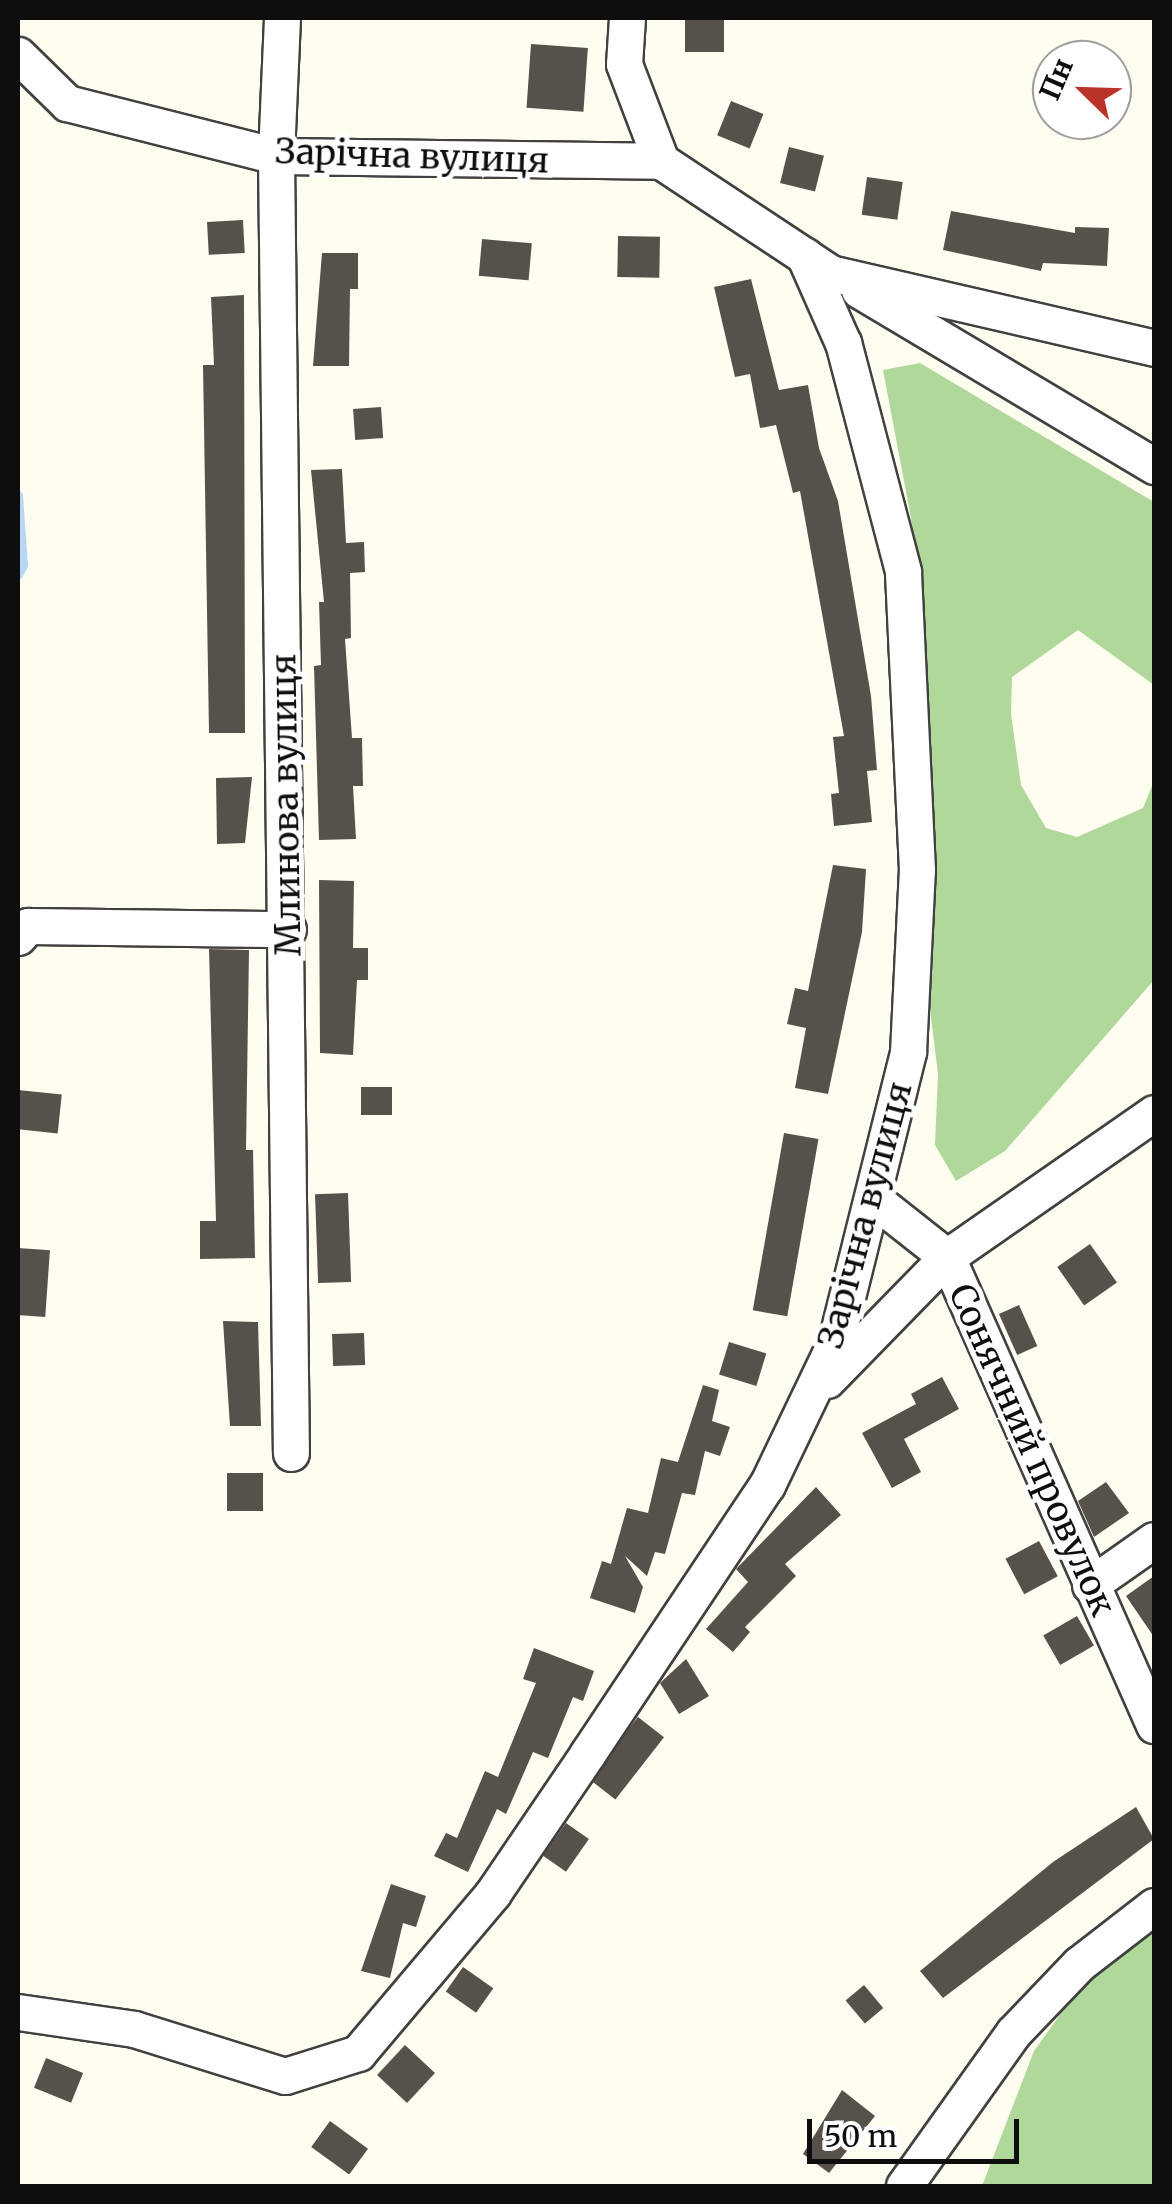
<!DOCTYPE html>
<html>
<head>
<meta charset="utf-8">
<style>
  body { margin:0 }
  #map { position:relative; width:1172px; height:2204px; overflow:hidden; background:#fefdf0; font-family:Merriweather,serif }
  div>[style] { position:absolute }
  .forest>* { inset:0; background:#b0d89b }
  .stream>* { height:9px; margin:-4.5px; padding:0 4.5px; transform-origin:4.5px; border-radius:4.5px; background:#b7d7f4 }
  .building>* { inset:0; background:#57514b; transform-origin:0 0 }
  .roads { filter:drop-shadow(2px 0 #414141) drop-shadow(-2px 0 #414141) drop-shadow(0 2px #414141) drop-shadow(0 -2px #414141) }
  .street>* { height:35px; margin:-17.5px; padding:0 17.5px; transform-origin:17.5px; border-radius:17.5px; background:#fff }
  span { translate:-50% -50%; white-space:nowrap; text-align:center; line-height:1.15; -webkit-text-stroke:10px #fff; paint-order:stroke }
  .street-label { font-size:35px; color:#0e0e0e }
  .frame { position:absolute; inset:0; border:20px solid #0e0e0e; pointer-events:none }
  .north { position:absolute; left:1032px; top:40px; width:100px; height:100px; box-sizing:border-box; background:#fff; border:2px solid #9f9f9f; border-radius:50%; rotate:293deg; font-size:28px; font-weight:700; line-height:40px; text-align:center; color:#0e0e0e }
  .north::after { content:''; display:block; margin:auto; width:35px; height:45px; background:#ba332b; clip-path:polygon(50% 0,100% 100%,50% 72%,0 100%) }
  .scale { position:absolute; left:807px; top:2119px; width:212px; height:45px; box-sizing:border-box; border:5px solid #0e0e0e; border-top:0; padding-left:12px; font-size:30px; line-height:35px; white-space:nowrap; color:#0e0e0e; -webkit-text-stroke:8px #fff; paint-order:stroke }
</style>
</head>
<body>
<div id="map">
  <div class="forest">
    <div style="clip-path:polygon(920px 363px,1154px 502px,1154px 685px,1078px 630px,1012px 677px,1011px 714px,1021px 785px,1046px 828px,1077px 837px,1143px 808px,1154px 781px,1154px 980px,1005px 1151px,956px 1181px,935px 1145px,938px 1074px,927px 985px,936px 851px,922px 623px,911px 518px,883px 370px)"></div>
    <div style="clip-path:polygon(1154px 1920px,1154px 2186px,982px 2186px,1034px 2051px,1095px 1966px)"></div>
  </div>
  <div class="stream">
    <div style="left:18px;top:495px;width:70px;rotate:85.9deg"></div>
    <div style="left:23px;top:565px;width:11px;rotate:117deg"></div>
  </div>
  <div class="building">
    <div style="left:685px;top:18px;width:39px;height:34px"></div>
    <div style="left:531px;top:44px;width:57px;height:64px;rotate:4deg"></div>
    <div style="left:731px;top:101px;width:35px;height:37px;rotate:22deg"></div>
    <div style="left:789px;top:147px;width:36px;height:37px;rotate:14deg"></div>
    <div style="left:867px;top:177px;width:36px;height:38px;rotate:8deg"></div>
    <div style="clip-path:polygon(951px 211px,1075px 233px,1075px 227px,1109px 228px,1107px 266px,1043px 263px,1041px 271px,943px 250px)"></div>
    <div style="left:243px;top:220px;width:33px;height:36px;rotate:87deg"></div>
    <div style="left:618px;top:236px;width:42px;height:41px;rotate:1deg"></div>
    <div style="left:482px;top:239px;width:50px;height:37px;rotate:5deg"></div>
    <div style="clip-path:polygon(322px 253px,358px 253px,358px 289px,350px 289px,349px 366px,313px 366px)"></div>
    <div style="clip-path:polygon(751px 279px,779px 390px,808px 385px,819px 448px,838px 501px,871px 696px,877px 770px,867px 771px,872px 822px,834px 826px,831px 794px,839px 793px,833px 737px,844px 736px,800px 491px,793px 493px,776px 425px,760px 428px,750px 374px,735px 377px,714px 287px)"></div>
    <div style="clip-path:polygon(244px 295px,245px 733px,209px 733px,203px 365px,214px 365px,211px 297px)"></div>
    <div style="left:381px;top:407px;width:31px;height:28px;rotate:86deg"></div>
    <div style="clip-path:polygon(342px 469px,346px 543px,364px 542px,365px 572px,350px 573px,351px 638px,345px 639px,352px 738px,362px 738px,363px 786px,353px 786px,356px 839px,319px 840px,314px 666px,321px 665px,319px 602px,324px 602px,311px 470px)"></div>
    <div style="clip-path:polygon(252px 777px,245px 843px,217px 844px,216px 778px)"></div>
    <div style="clip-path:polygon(833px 865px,866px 869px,862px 932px,828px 1094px,795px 1088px,806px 1028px,787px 1024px,795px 988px,808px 991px)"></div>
    <div style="clip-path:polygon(319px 880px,354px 881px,353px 948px,368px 948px,368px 980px,357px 980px,353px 1055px,320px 1053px)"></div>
    <div style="clip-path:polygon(209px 949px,249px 950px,246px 1150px,253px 1150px,255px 1258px,200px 1259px,200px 1221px,216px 1221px)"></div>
    <div style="left:361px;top:1087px;width:31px;height:28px"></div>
    <div style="left:18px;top:1090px;width:44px;height:39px;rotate:6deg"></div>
    <div style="left:784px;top:1133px;width:35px;height:180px;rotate:10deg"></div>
    <div style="left:348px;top:1193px;width:89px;height:33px;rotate:88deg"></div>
    <div style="left:1090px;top:1244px;width:47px;height:40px;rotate:55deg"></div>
    <div style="left:18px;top:1248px;width:32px;height:67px;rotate:4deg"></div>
    <div style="left:1019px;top:1305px;width:45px;height:22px;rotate:66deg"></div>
    <div style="clip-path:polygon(223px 1321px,258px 1322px,261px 1426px,230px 1426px)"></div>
    <div style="left:364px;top:1333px;width:32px;height:32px;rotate:88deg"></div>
    <div style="left:729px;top:1342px;width:39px;height:34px;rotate:17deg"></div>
    <div style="clip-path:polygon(942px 1377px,959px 1409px,904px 1439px,921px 1472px,892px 1488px,862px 1433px,916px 1404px,911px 1394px)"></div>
    <div style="clip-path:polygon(703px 1385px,719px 1390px,712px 1421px,730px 1427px,720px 1456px,705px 1451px,695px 1495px,682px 1493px,665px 1554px,655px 1552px,647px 1576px,625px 1556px,643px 1587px,635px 1613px,590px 1598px,602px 1561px,611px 1564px,627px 1508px,648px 1513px,661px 1458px,678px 1462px)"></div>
    <div style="left:227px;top:1473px;width:36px;height:38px"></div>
    <div style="clip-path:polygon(1106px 1482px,1129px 1513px,1094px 1537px,1078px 1501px)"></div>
    <div style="clip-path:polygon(816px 1487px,841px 1515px,785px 1564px,796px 1576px,745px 1627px,750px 1632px,733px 1652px,706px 1629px,748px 1582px,736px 1569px)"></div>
    <div style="left:1039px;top:1541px;width:40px;height:38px;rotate:62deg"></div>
    <div style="clip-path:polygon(1154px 1576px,1154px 1637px,1126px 1596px)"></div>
    <div style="left:1077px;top:1616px;width:34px;height:39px;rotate:60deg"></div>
    <div style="clip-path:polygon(534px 1648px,594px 1671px,583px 1701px,573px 1697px,548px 1758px,533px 1752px,506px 1814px,497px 1809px,468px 1872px,434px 1856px,446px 1833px,457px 1838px,485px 1771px,498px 1777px,536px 1683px,523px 1679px)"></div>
    <div style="clip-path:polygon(686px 1659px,709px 1696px,679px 1714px,660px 1683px)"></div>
    <div style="left:638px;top:1717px;width:33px;height:79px;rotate:38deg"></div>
    <div style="clip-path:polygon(1136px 1807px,1154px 1839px,943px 1998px,920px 1971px,1053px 1862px)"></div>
    <div style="left:566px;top:1823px;width:28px;height:40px;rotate:35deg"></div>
    <div style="clip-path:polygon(391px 1884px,426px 1896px,416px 1927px,403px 1923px,390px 1978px,361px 1971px)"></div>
    <div style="left:463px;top:1967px;width:37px;height:30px;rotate:35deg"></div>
    <div style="left:864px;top:1985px;width:30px;height:24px;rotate:50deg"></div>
    <div style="left:405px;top:2045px;width:41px;height:41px;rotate:43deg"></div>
    <div style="left:46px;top:2058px;width:40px;height:32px;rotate:22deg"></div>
    <div style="clip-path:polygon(842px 2090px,875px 2116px,829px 2173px,803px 2154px)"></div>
    <div style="left:330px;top:2121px;width:47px;height:32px;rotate:36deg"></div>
  </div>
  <div class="roads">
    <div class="street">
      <div style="left:282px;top:18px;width:138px;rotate:92.5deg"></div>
      <div style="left:276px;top:156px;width:1297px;rotate:89.34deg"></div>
      <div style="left:627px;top:18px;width:46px;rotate:93.7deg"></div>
      <div style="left:624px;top:64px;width:104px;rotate:69.1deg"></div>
      <div style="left:18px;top:55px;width:69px;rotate:44.4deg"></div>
      <div style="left:67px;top:103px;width:216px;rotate:14.2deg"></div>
      <div style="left:276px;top:156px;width:385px;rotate:0.7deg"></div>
      <div style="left:661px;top:161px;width:203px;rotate:33.5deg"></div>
      <div style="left:830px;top:273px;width:333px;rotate:13deg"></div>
      <div style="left:859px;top:290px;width:344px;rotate:30.8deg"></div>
      <div style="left:18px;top:937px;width:15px;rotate:-48deg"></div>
      <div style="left:28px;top:926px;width:260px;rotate:0.7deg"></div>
      <div style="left:876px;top:1201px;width:90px;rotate:38.3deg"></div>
      <div style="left:947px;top:1257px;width:512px;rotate:66.14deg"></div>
      <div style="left:827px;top:1380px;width:172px;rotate:-45.7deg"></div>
      <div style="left:947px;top:1257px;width:252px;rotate:-34.8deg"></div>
      <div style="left:1090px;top:1585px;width:78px;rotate:-35.1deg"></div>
      <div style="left:18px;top:2012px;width:117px;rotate:8.3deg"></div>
      <div style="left:134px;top:2029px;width:158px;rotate:17.3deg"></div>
      <div style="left:285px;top:2076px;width:77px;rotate:-17.5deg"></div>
      <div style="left:358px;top:2053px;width:209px;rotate:-49.8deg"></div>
      <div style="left:493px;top:1893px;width:169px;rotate:-55.8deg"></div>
      <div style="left:588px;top:1753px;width:322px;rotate:-56.3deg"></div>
      <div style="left:767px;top:1485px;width:160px;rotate:-64.4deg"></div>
      <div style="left:836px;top:1341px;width:298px;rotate:-76deg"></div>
      <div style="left:908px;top:1052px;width:182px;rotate:-87.2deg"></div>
      <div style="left:917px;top:870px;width:299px;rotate:-92.7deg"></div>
      <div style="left:903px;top:571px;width:236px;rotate:-104.7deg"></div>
      <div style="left:843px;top:343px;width:96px;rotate:-113.9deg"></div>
      <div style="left:904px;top:2186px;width:188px;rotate:-54.5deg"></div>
      <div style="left:1013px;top:2033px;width:95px;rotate:-46.3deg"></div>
      <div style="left:1079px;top:1964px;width:95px;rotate:-37.7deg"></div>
    </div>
  </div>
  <div class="street-label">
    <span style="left:412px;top:156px;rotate:2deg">Зарічна вулиця</span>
    <span style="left:286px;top:805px;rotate:-91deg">Млинова вулиця</span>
    <span style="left:865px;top:1215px;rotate:-75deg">Зарічна вулиця</span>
    <span style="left:1032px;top:1450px;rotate:66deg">Сонячний провулок</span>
  </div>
  <div class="frame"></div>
  <div class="north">Пн</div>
  <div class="scale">50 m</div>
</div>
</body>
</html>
